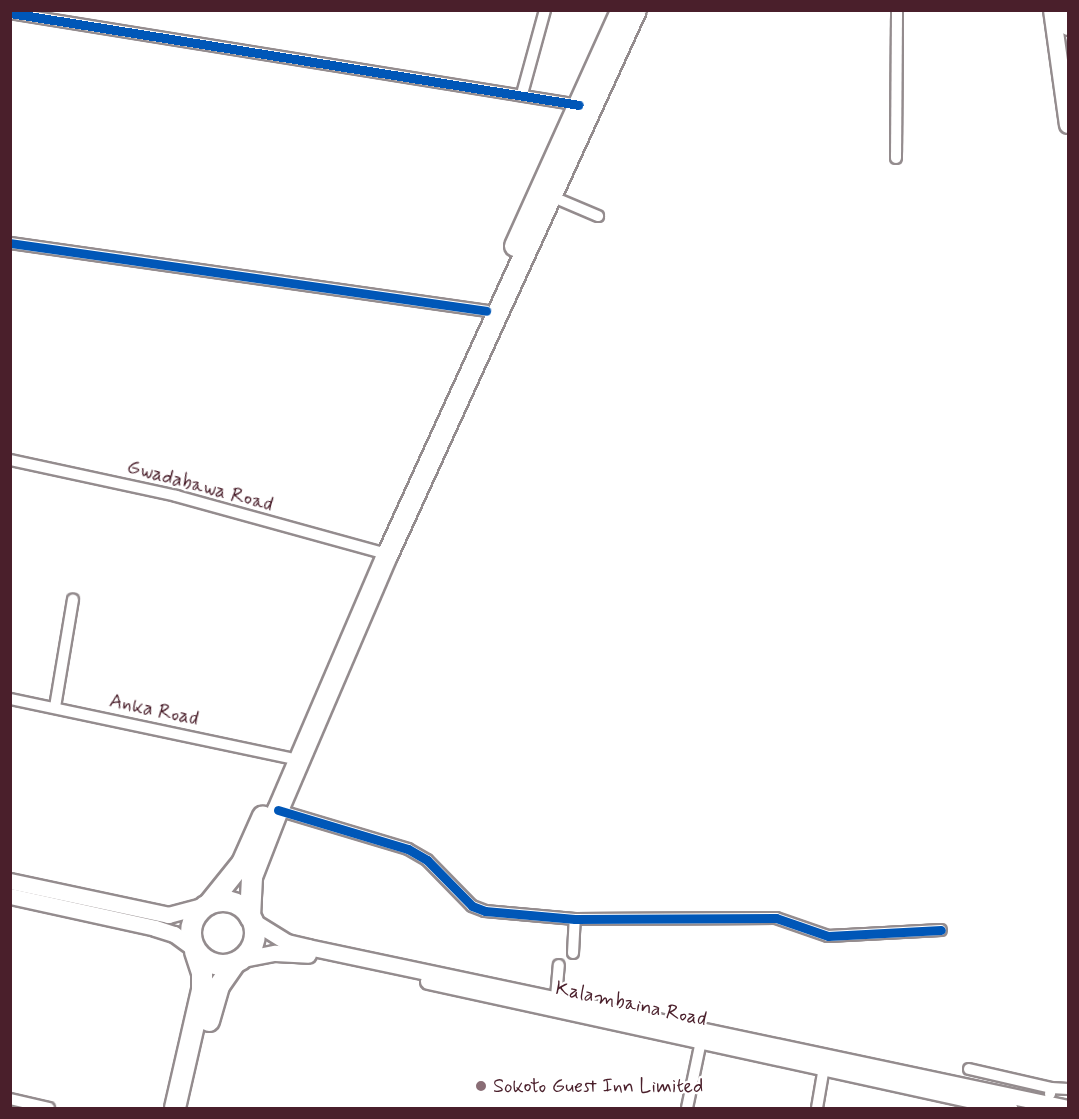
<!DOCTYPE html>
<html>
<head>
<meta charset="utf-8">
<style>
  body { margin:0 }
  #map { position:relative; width:1079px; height:1119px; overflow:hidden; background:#fff; font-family:Mynerve,sans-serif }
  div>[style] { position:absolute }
  .roads { filter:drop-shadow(2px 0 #948c8e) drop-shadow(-2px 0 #948c8e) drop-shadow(0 2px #948c8e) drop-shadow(0 -2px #948c8e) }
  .street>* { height:10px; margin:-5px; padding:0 5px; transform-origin:5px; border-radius:5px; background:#fff }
  .secondary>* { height:15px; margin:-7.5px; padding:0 7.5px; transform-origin:7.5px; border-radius:7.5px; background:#fff }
  .primary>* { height:16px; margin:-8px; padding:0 8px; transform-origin:8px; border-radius:8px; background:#fff }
  .highway>* { height:20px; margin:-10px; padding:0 10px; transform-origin:10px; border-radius:10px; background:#fff }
  .highway>.ring { margin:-10px; padding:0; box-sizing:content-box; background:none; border:20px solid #fff; border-radius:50% }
  .cycleway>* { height:9px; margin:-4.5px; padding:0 4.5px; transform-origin:4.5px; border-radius:4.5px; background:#0057b8 }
  .dots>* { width:16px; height:16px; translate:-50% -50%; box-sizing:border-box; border:3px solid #fff; border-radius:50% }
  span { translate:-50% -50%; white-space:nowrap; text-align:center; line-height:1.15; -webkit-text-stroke:4.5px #fff; paint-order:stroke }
  .street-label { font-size:20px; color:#4a1f2b }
  .poi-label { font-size:20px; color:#4a1f2b }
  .left { translate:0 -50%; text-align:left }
  .frame { position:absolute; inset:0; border:12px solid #4a1f2b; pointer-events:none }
</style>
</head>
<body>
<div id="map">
  <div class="roads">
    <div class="street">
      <div style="left:10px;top:13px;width:576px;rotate:9.18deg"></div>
      <div style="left:522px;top:94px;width:87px;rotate:-74.7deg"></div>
      <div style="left:896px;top:158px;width:148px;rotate:-89.6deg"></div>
      <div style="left:553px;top:197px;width:49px;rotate:22.9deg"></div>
      <div style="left:10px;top:243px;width:481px;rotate:8.1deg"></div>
      <div style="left:10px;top:460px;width:170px;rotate:12.2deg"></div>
      <div style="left:176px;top:496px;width:212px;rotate:15.4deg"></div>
      <div style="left:10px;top:699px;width:285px;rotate:11.9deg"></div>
      <div style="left:55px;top:707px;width:109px;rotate:-80.5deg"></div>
      <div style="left:278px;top:810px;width:136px;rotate:16.7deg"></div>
      <div style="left:408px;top:849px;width:22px;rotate:30deg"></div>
      <div style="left:427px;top:860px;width:64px;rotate:45.6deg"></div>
      <div style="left:472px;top:906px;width:14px;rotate:21deg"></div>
      <div style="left:485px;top:911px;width:90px;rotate:5.1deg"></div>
      <div style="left:575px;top:919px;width:201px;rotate:-0.3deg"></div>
      <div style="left:776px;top:918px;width:55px;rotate:19.1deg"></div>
      <div style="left:828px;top:936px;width:113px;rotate:-3deg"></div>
      <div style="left:573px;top:953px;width:34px;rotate:-87deg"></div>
      <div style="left:556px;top:997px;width:32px;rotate:-85deg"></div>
      <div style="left:969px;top:1069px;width:84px;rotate:13deg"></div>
      <div style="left:1050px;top:1094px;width:6px;rotate:-81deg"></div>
      <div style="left:1051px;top:1088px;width:17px;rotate:3deg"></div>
      <div style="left:10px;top:1099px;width:40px;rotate:13deg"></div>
      <div style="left:687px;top:1108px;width:68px;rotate:-78.2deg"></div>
      <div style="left:817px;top:1108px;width:42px;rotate:-80.3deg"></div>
    </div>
    <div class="secondary">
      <div style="left:10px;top:881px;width:162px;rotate:12.1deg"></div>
      <div style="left:168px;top:915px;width:39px;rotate:-15deg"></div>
      <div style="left:10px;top:896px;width:148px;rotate:12.4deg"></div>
      <div style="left:155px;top:928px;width:20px;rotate:18deg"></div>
      <div style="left:174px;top:934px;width:24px;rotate:36deg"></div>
      <div style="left:253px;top:921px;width:40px;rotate:32deg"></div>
      <div style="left:287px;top:942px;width:22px;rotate:13deg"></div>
      <div style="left:308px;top:947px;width:777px;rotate:11.96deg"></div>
      <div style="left:243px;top:959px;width:33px;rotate:-11deg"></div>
      <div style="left:275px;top:953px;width:33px;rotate:3deg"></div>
      <div style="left:428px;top:981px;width:595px;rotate:12.33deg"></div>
    </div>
    <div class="primary">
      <div style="left:1052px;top:10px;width:116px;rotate:82.1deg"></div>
      <div style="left:1066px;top:10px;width:17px;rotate:83deg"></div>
    </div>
    <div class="highway">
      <div style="left:515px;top:246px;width:252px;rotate:-65.7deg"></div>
      <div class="ring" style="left:191px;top:901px;width:44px;height:44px"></div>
      <div style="left:209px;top:904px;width:53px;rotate:-51.2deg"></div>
      <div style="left:242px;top:863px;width:51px;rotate:-65.9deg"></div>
      <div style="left:250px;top:917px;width:40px;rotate:-87.1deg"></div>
      <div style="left:252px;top:877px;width:72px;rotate:-68.8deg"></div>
      <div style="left:278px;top:810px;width:276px;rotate:-66.8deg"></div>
      <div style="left:387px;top:556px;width:600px;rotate:-65.48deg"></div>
      <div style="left:209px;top:1021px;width:36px;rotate:-74deg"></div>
      <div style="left:219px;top:986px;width:28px;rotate:-55deg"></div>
      <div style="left:175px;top:1108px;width:121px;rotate:-77.1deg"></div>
      <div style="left:202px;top:990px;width:17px;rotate:-90deg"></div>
      <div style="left:202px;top:973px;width:23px;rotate:-108deg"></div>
    </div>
  </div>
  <div class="cycleway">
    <div style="left:10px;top:13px;width:576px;rotate:9.18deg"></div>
    <div style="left:10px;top:243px;width:481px;rotate:8.1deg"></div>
    <div style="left:278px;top:810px;width:136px;rotate:16.7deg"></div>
    <div style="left:408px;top:849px;width:22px;rotate:30deg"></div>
    <div style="left:427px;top:860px;width:64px;rotate:45.6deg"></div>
    <div style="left:472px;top:906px;width:14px;rotate:21deg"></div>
    <div style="left:485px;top:911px;width:90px;rotate:5.1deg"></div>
    <div style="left:575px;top:919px;width:201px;rotate:-0.3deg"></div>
    <div style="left:776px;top:918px;width:55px;rotate:19.1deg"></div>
    <div style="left:828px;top:936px;width:113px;rotate:-3deg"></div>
  </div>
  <div class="dots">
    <div style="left:481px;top:1086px;background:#896d75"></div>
  </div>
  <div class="street-label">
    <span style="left:200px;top:486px;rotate:15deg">Gwadabawa Road</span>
    <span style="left:154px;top:710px;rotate:12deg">Anka Road</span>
    <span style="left:631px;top:1004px;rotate:12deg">Kalambaina Road</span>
  </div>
  <div class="poi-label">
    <span class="left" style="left:493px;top:1086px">Sokoto Guest Inn Limited</span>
  </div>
  <div class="frame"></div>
</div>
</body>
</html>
